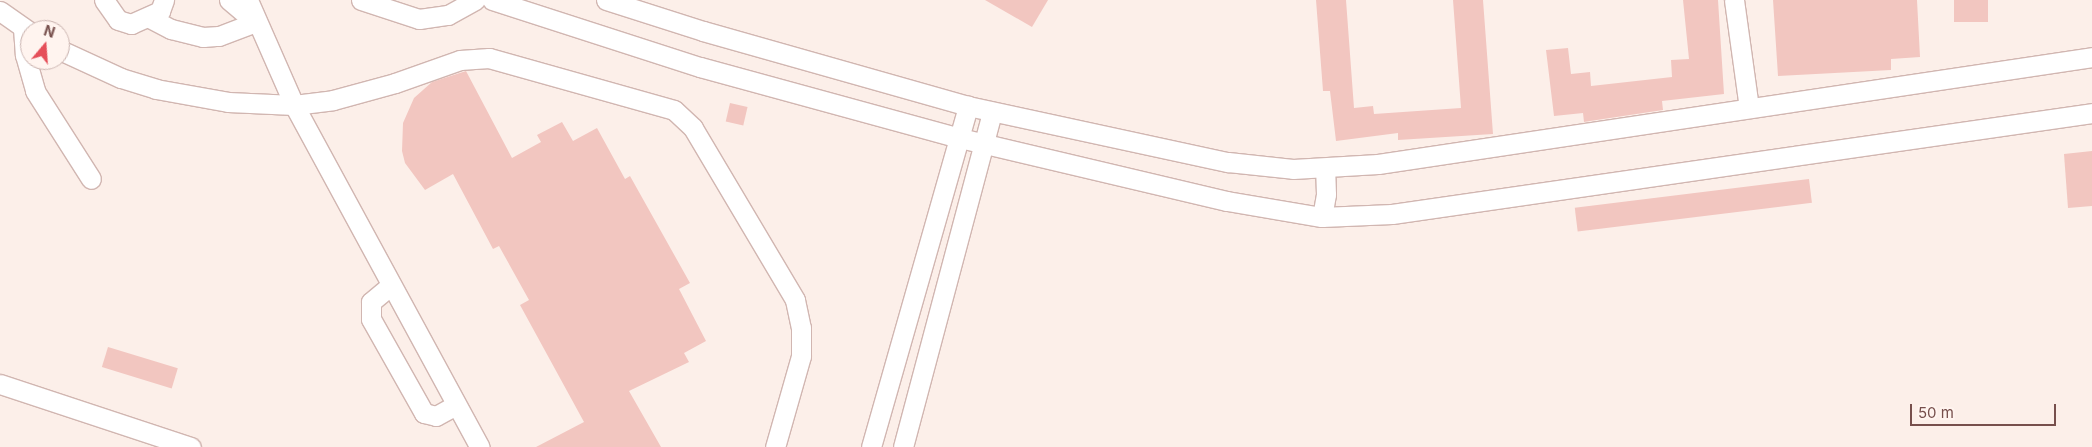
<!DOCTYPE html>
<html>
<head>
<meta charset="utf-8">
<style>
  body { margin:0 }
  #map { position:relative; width:2092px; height:447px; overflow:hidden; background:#fcefe9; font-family:Inter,sans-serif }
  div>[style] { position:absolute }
  .building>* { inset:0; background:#f2c6c0; transform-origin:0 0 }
  .roads { filter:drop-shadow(1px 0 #d1b6b1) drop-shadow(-1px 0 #d1b6b1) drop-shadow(0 1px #d1b6b1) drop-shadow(0 -1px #d1b6b1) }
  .minor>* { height:19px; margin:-9.5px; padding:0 9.5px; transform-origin:9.5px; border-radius:9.5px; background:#fff }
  span { translate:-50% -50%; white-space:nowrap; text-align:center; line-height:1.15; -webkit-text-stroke:4px #fff4ef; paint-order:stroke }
  .north { position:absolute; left:20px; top:20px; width:50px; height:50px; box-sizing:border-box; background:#fff4ef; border:1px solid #c9b2ae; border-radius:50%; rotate:18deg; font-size:14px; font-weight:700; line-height:20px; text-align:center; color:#774f4c }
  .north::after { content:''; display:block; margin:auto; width:18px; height:22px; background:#e54f59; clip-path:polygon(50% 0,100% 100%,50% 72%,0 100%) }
  .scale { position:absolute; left:1910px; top:404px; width:146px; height:22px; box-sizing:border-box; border:2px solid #774f4c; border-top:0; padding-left:6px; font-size:15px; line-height:18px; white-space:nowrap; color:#774f4c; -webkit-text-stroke:4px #fff4ef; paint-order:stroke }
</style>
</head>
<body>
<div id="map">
  <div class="building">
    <div style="clip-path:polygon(985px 0,1048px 0,1032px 27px)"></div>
    <div style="clip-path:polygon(1316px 0,1346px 0,1354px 108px,1373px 106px,1374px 114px,1461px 108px,1453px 0,1483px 0,1493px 134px,1398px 140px,1398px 133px,1336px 141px,1330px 91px,1323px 91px)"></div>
    <div style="clip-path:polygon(1683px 0,1718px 0,1724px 94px,1662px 101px,1663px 110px,1590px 121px,1584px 122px,1583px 113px,1554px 116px,1546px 50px,1568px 48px,1571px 74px,1590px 72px,1591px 86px,1672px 77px,1671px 60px,1689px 59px)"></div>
    <div style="clip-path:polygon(1773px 0,1917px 0,1920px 57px,1891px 59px,1891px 70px,1778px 76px)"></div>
    <div style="left:1954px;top:0;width:34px;height:22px"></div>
    <div style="clip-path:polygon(466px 71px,512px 158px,541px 142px,537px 135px,562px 122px,573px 141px,597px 128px,625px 179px,630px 176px,690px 283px,679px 289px,706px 341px,684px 353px,689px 362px,629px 391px,661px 447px,536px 447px,584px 422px,520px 305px,529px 300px,499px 246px,493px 249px,453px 174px,425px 190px,405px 163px,402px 151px,403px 123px,414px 98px,432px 82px)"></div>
    <div style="left:730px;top:103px;width:18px;height:19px;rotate:13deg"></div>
    <div style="clip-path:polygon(2092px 151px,2092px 206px,2068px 208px,2064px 154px)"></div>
    <div style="left:1809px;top:179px;width:24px;height:236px;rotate:83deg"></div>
    <div style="left:108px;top:347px;width:73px;height:21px;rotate:17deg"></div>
  </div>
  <div class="roads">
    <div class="minor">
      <div style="left:104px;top:0;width:24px;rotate:55deg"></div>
      <div style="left:118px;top:20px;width:14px;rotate:17deg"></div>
      <div style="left:131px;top:24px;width:32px;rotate:-24deg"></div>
      <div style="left:160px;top:11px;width:12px;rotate:-70deg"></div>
      <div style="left:229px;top:0;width:34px;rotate:40deg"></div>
      <div style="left:248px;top:0;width:115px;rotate:66.3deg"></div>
      <div style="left:294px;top:105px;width:389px;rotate:61.5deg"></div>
      <div style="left:361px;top:0;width:61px;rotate:18.1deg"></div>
      <div style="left:419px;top:19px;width:29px;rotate:-8deg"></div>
      <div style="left:448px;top:15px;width:31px;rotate:-29deg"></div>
      <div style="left:492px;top:0;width:219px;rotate:17.9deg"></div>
      <div style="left:700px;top:67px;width:270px;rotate:15.3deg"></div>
      <div style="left:960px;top:138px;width:274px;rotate:13.3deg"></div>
      <div style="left:1227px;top:201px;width:96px;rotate:9.6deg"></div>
      <div style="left:1322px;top:217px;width:70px;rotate:-2.5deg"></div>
      <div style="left:1392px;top:214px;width:707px;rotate:-8.21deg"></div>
      <div style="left:606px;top:0;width:102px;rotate:17.7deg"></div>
      <div style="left:703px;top:31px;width:275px;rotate:15.8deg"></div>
      <div style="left:968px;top:106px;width:266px;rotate:12.2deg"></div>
      <div style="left:1228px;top:162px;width:65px;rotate:6.1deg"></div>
      <div style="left:1293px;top:169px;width:85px;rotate:-3.4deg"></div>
      <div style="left:1378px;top:164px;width:722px;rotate:-8.52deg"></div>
      <div style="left:1734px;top:0;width:109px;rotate:82.1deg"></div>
      <div style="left:0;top:11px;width:37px;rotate:35deg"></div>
      <div style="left:148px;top:17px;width:26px;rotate:28deg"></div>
      <div style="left:171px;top:29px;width:33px;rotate:14deg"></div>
      <div style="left:203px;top:37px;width:16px;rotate:-4deg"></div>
      <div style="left:219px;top:36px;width:39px;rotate:-21deg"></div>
      <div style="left:23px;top:28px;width:27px;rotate:86deg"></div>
      <div style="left:25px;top:55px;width:37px;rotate:74deg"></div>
      <div style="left:35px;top:91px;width:104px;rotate:57.5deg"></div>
      <div style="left:60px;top:50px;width:67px;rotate:24.7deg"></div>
      <div style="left:121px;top:78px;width:37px;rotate:17deg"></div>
      <div style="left:156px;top:89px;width:73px;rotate:10.2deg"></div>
      <div style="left:228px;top:102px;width:66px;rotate:2.6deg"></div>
      <div style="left:294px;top:105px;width:39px;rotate:-7deg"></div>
      <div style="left:333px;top:100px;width:64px;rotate:-15.3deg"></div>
      <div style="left:395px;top:83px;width:69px;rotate:-19.5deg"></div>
      <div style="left:460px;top:60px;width:29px;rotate:-4deg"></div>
      <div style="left:489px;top:58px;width:192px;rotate:15.7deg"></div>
      <div style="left:674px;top:110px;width:26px;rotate:43deg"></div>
      <div style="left:693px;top:128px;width:200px;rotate:59.3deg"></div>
      <div style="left:795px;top:300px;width:29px;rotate:78deg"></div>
      <div style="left:801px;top:328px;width:28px;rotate:90deg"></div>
      <div style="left:801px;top:356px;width:95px;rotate:105.9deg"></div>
      <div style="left:1322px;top:217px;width:23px;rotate:-80deg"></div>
      <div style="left:1326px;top:194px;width:25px;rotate:-92deg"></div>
      <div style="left:390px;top:286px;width:25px;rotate:140deg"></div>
      <div style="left:371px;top:302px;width:17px;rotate:90deg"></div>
      <div style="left:371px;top:319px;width:108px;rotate:60.6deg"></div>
      <div style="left:424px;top:413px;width:12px;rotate:14deg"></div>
      <div style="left:436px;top:416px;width:23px;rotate:-29deg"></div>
      <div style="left:0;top:384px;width:201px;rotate:18.3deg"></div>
      <div style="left:871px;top:447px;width:355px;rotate:-74.1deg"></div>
      <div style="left:903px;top:447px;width:347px;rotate:-75.1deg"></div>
    </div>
  </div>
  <div class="north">N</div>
  <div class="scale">50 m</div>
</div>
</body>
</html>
